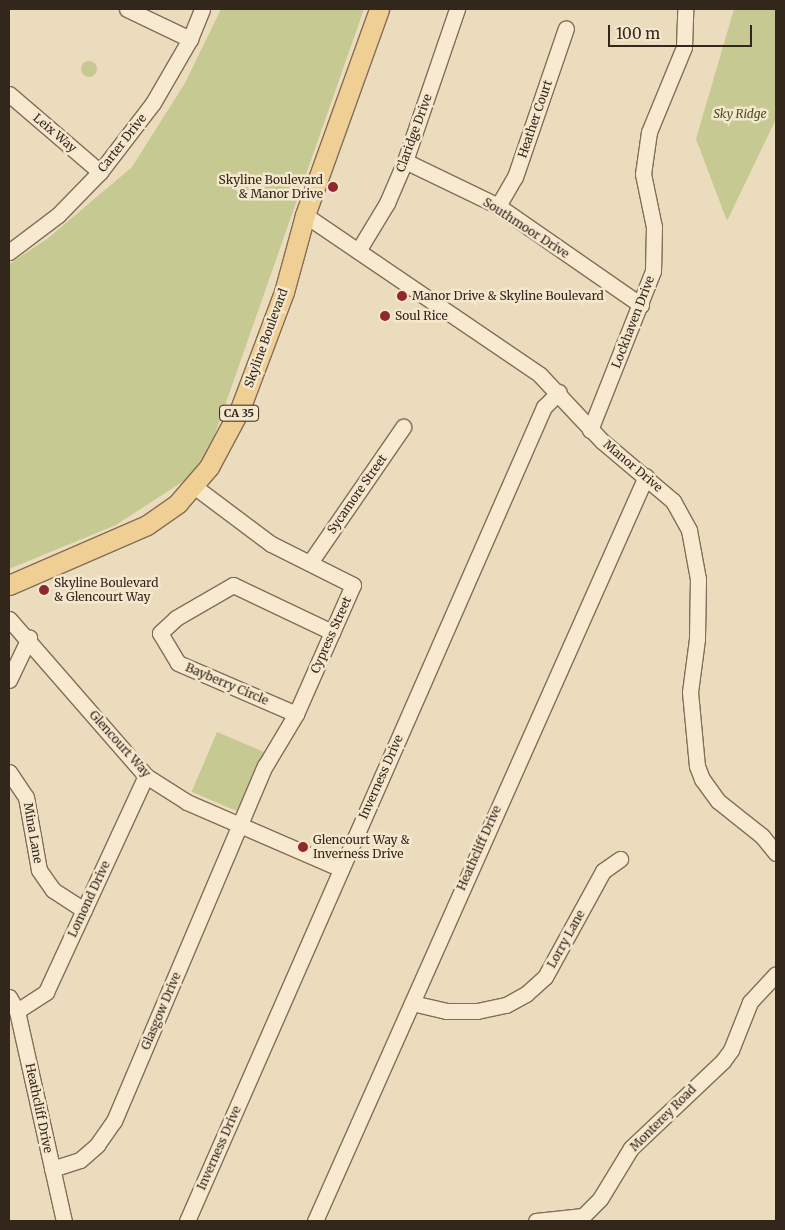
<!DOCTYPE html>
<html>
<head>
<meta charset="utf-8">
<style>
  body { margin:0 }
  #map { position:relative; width:785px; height:1230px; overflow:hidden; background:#ecdcbe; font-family:Merriweather,serif }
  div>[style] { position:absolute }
  .green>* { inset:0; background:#c6ca92; transform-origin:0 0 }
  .round { border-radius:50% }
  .roads { filter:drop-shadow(1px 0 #846d57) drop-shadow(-1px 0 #846d57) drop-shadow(0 1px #846d57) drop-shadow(0 -1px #846d57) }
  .minor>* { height:15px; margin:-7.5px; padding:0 7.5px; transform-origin:7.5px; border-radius:7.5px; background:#f8ead0 }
  .major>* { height:19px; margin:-9.5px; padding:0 9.5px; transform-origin:9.5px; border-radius:9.5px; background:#f0cf95 }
  .dots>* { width:14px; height:14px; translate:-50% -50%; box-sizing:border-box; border:2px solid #f4e7cd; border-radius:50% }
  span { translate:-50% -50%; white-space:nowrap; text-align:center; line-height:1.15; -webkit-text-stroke:5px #f4e7cd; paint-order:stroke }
  .shield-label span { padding:1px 4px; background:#f4e7cd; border:1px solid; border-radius:4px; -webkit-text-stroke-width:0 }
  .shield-label { font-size:11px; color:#33261b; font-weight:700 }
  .park-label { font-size:12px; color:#464f22; font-style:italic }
  .street-label { font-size:12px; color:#33261b }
  .poi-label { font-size:12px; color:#33261b }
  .right { translate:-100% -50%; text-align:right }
  .left { translate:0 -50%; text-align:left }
  .frame { position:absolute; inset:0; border:10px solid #33261b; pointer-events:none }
  .scale { position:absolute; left:608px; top:25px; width:144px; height:22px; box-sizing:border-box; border:2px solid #33261b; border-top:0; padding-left:6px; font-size:15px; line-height:18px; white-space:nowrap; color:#33261b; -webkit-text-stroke:4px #f4e7cd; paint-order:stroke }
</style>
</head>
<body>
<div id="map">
  <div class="green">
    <div style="clip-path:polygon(221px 9px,364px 9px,209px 451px,193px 475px,116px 525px,9px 569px,9px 264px,47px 239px,132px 167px,185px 83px)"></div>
    <div style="clip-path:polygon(734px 9px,776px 9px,776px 119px,727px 221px,696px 139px)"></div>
    <div class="round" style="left:81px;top:61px;width:16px;height:16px"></div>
    <div style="left:217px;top:732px;width:51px;height:65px;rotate:23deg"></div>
  </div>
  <div class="roads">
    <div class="minor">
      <div style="left:127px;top:9px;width:70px;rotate:25.5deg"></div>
      <div style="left:9px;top:94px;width:120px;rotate:40.6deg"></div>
      <div style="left:405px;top:161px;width:103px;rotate:25.8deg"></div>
      <div style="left:498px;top:206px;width:174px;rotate:34.7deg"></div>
      <div style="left:498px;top:206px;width:34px;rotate:-60deg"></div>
      <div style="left:515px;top:177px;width:157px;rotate:-71.1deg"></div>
      <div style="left:305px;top:215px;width:284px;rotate:34.2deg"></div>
      <div style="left:540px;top:375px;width:91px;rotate:46.8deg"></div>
      <div style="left:602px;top:441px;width:93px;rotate:40.2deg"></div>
      <div style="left:673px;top:501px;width:33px;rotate:61deg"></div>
      <div style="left:689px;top:530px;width:50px;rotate:79.6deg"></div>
      <div style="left:698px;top:579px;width:60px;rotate:91deg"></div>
      <div style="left:697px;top:639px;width:53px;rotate:97.5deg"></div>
      <div style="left:690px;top:692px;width:74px;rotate:84.6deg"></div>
      <div style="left:697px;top:766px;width:14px;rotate:69deg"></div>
      <div style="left:702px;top:779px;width:27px;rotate:54deg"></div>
      <div style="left:718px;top:801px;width:56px;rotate:38.5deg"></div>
      <div style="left:762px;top:836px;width:22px;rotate:51deg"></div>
      <div style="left:358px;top:251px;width:56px;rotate:-58.9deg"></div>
      <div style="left:387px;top:203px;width:46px;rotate:-66.8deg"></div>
      <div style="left:405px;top:161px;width:161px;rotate:-71.1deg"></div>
      <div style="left:9px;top:252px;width:61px;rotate:-37.1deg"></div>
      <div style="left:58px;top:215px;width:60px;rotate:-45.7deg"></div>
      <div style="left:100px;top:172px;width:87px;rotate:-52.5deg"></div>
      <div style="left:153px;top:103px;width:74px;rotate:-60deg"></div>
      <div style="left:190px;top:39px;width:32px;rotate:-68deg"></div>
      <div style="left:590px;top:430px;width:171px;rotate:-68.4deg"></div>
      <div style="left:653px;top:271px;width:44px;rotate:-88.7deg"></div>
      <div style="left:654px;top:227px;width:54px;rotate:-101.7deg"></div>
      <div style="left:643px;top:174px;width:42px;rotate:-81.9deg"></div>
      <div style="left:649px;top:132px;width:92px;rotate:-67.6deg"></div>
      <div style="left:684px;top:47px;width:38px;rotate:-88deg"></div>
      <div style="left:311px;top:561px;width:163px;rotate:-55.5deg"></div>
      <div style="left:9px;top:619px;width:208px;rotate:48.9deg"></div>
      <div style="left:146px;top:776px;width:49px;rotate:32.4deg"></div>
      <div style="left:187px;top:802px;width:168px;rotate:23.5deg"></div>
      <div style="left:9px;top:680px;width:47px;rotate:-64.5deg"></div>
      <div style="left:296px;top:714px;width:129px;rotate:-156.6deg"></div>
      <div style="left:178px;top:663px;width:35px;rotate:-121deg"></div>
      <div style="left:160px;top:633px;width:22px;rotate:-43deg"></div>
      <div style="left:176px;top:618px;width:66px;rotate:-30.1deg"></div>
      <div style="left:233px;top:585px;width:110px;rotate:25.4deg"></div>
      <div style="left:9px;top:772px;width:30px;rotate:56deg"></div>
      <div style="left:26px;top:797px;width:74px;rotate:79.9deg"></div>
      <div style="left:39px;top:870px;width:24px;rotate:55deg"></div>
      <div style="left:53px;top:890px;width:37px;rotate:33deg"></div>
      <div style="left:9px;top:997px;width:16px;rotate:60deg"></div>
      <div style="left:17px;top:1011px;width:215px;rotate:77.4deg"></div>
      <div style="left:412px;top:1003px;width:35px;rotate:13deg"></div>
      <div style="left:446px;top:1011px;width:31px"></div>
      <div style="left:477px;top:1011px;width:30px;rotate:-12deg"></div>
      <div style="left:506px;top:1005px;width:23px;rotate:-29deg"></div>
      <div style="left:526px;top:994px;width:25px;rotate:-42deg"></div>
      <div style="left:545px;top:977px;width:121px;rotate:-61.3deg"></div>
      <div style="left:603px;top:871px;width:21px;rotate:-35deg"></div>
      <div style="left:17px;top:1011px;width:35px;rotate:-33deg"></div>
      <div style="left:46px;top:992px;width:238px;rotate:-65.2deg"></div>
      <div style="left:52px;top:1169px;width:29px;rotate:-18deg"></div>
      <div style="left:80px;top:1160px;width:23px;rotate:-41deg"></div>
      <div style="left:97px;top:1145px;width:29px;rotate:-55deg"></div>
      <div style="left:114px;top:1121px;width:386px;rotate:-67deg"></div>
      <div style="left:265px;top:766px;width:61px;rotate:-59.2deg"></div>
      <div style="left:296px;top:714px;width:141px;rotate:-66.2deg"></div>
      <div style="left:353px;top:585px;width:92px;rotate:-153.4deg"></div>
      <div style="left:271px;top:544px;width:95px;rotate:-143.1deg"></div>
      <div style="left:187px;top:1221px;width:889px;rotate:-66.32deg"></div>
      <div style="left:544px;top:407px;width:21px;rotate:-45deg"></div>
      <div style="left:315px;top:1221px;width:815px;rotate:-66.04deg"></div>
      <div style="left:536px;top:1221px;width:47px;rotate:-6.1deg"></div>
      <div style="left:583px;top:1216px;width:24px;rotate:-45deg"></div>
      <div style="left:600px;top:1199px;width:60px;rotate:-58.7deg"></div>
      <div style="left:631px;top:1148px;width:127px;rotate:-43.4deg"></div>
      <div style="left:723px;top:1061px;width:14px;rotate:-54deg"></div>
      <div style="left:731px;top:1050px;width:52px;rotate:-68.4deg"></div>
      <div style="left:750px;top:1002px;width:38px;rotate:-47deg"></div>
    </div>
    <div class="major">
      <div style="left:9px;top:585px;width:150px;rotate:-23.5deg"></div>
      <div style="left:147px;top:525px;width:38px;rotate:-35deg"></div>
      <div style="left:178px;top:503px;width:48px;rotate:-49.3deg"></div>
      <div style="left:209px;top:467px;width:66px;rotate:-61.9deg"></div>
      <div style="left:240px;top:409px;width:125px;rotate:-69.4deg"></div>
      <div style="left:284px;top:292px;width:80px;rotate:-74.7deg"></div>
      <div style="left:305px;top:215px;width:219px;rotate:-70.2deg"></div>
    </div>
  </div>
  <div class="dots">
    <div style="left:333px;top:187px;background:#91282f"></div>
    <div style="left:402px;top:296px;background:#91282f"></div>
    <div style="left:385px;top:316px;background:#91282f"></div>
    <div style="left:44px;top:590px;background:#91282f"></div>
    <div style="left:303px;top:847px;background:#91282f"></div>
  </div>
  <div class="shield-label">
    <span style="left:239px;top:413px">CA 35</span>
  </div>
  <div class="park-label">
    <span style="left:740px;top:114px">Sky Ridge</span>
  </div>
  <div class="street-label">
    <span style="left:535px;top:119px;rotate:-71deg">Heather Court</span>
    <span style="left:55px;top:133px;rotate:40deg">Leix Way</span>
    <span style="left:414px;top:133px;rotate:-70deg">Claridge Drive</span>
    <span style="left:122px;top:143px;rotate:-52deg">Carter Drive</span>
    <span style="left:526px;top:228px;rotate:33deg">Southmoor Drive</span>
    <span style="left:633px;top:322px;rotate:-69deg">Lockhaven Drive</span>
    <span style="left:266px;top:338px;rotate:-70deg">Skyline Boulevard</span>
    <span style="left:633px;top:466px;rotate:40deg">Manor Drive</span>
    <span style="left:357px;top:494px;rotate:-55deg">Sycamore Street</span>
    <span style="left:331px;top:635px;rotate:-66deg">Cypress Street</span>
    <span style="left:227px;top:684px;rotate:23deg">Bayberry Circle</span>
    <span style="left:120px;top:744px;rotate:48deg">Glencourt Way</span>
    <span style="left:381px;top:777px;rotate:-66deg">Inverness Drive</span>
    <span style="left:33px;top:833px;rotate:80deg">Mina Lane</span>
    <span style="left:479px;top:848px;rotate:-66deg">Heathcliff Drive</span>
    <span style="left:89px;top:899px;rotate:-65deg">Lomond Drive</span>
    <span style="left:566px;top:939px;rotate:-61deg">Lorry Lane</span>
    <span style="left:161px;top:1011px;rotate:-67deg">Glasgow Drive</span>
    <span style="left:39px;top:1108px;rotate:78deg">Heathcliff Drive</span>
    <span style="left:663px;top:1118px;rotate:-45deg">Monterey Road</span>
    <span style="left:219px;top:1148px;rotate:-66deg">Inverness Drive</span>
  </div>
  <div class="poi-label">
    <span class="right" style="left:323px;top:187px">Skyline Boulevard<br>&amp; Manor Drive</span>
    <span class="left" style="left:412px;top:296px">Manor Drive &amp; Skyline Boulevard</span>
    <span class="left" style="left:395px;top:316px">Soul Rice</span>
    <span class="left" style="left:54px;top:590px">Skyline Boulevard<br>&amp; Glencourt Way</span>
    <span class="left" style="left:313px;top:847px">Glencourt Way &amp;<br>Inverness Drive</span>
  </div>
  <div class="frame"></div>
  <div class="scale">100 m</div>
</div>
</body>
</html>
